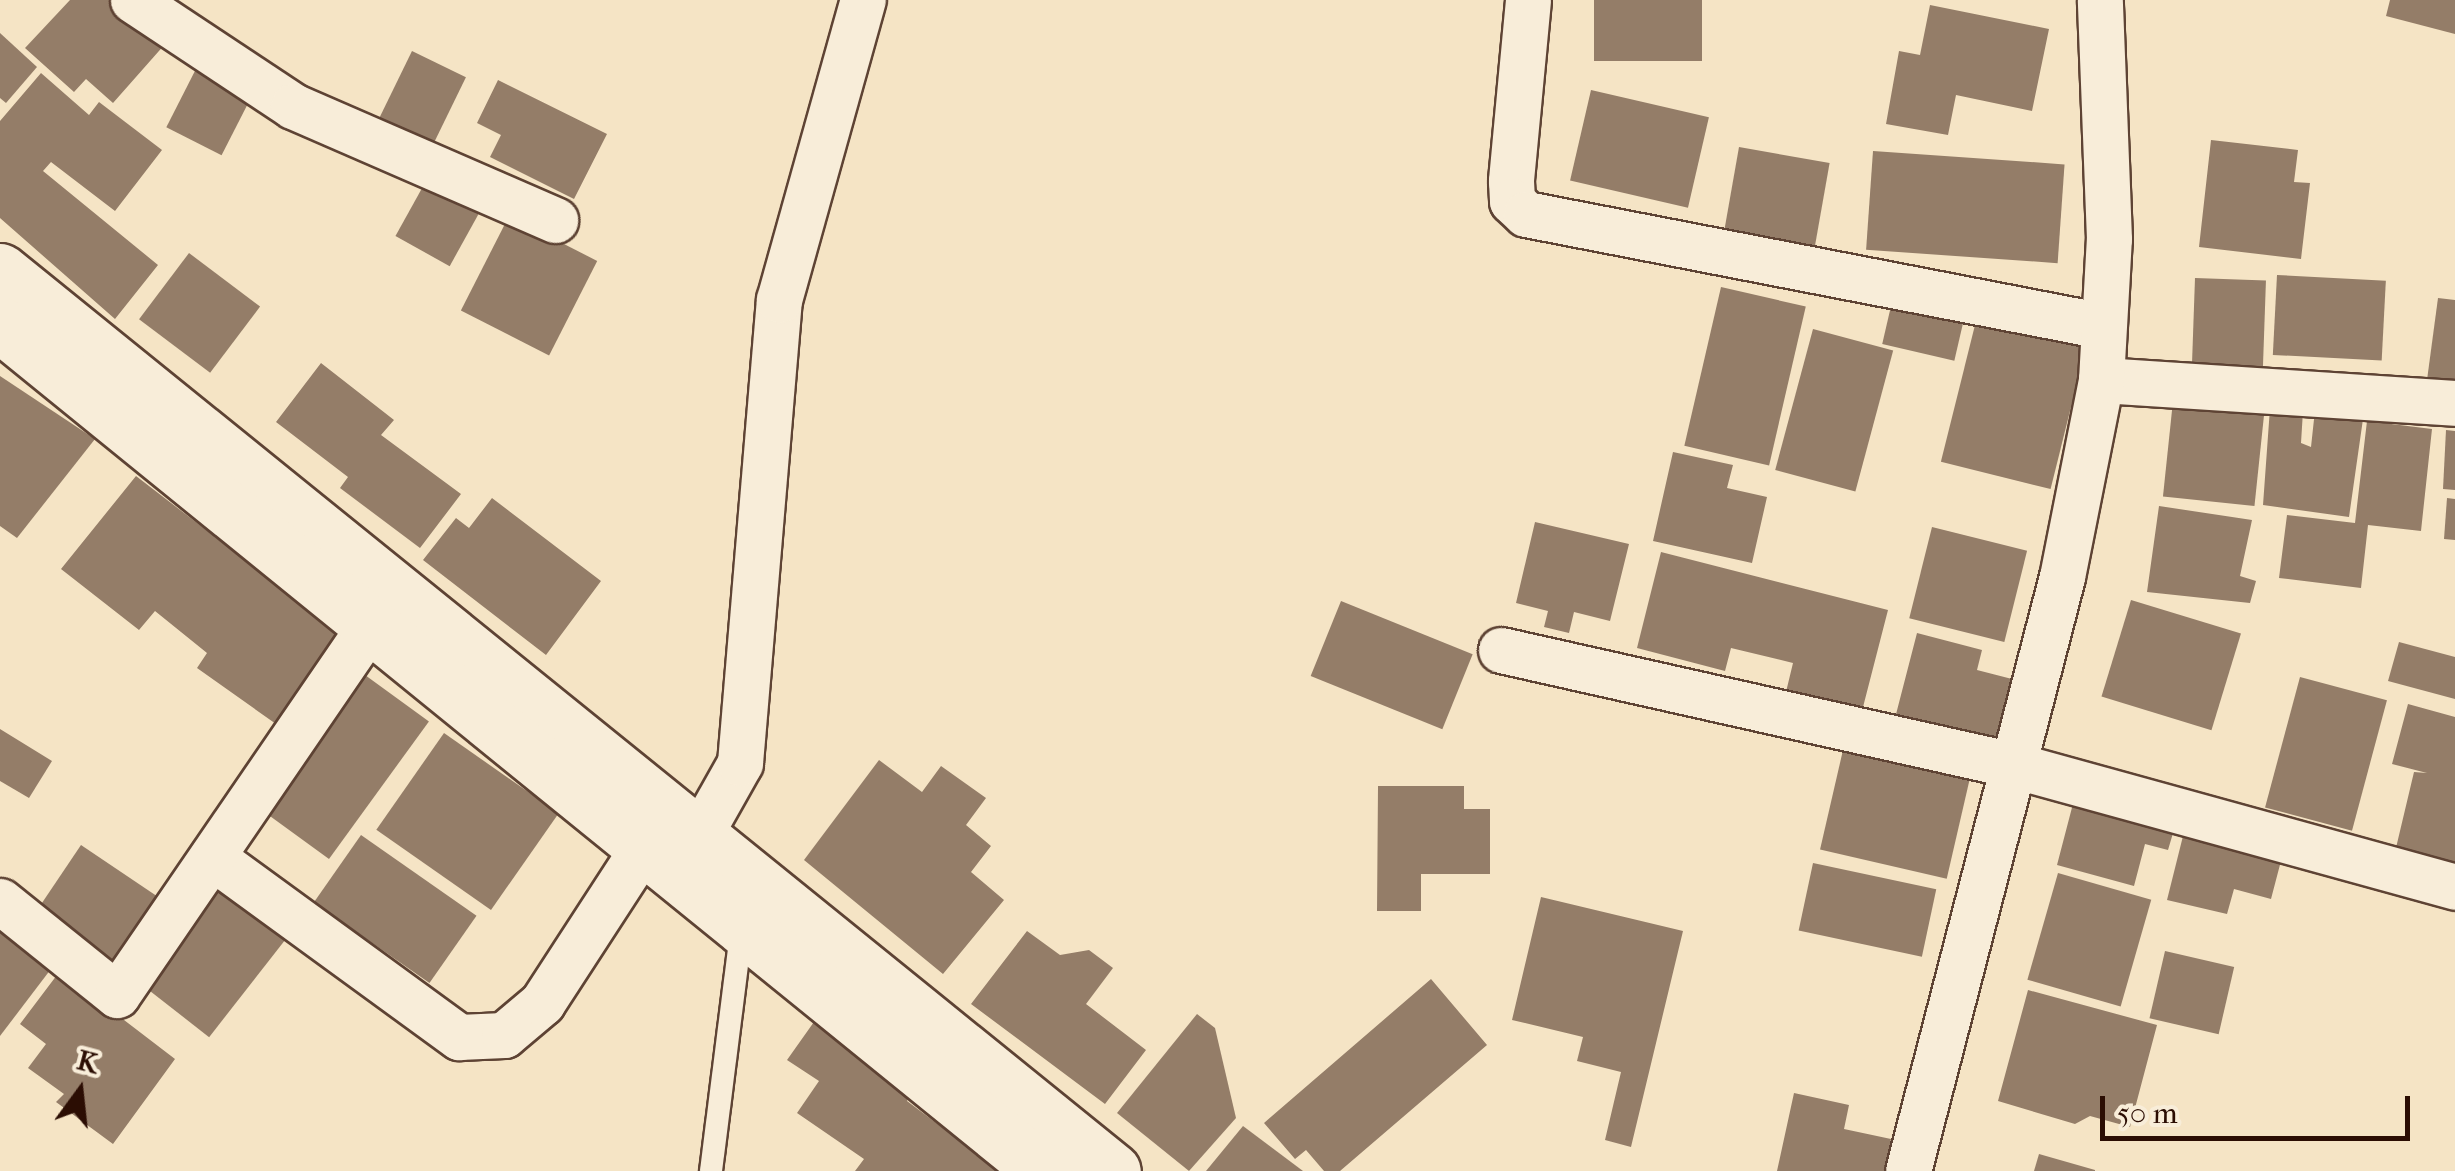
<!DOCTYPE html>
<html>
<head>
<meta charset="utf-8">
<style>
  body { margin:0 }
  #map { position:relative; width:2455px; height:1171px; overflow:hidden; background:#f5e4c5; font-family:"IM FELL French Canon",serif }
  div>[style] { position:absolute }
  .building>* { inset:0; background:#947d68; transform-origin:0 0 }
  .roads { filter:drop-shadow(2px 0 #5e4334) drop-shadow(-2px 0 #5e4334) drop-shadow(0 2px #5e4334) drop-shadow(0 -2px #5e4334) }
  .lane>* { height:22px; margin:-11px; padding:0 11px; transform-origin:11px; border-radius:11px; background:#f8edd9 }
  .street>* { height:45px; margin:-22.5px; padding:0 22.5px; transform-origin:22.5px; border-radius:22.5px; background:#f8edd9 }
  .secondary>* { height:55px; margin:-27.5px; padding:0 27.5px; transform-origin:27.5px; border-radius:27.5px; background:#f8edd9 }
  span { translate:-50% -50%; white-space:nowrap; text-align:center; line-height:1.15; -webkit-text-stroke:8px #f8edd9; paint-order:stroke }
  .north { position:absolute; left:30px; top:1041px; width:100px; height:100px; -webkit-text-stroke:8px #f8edd9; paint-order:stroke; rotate:15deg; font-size:28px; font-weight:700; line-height:40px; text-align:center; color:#2b0d03 }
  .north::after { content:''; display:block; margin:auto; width:35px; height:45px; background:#2b0d03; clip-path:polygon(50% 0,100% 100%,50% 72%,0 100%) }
  .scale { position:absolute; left:2100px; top:1096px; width:310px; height:45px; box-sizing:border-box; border:5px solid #2b0d03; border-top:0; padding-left:12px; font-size:30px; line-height:35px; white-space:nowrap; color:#2b0d03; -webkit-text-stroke:8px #f8edd9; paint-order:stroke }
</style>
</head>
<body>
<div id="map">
  <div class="building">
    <div style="clip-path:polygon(70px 0,117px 0,166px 43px,113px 103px,86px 79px,74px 92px,25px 48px)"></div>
    <div style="left:1594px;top:0;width:108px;height:61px"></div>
    <div style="clip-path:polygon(2390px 0,2455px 0,2455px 34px,2386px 16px)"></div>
    <div style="clip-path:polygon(1930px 5px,2049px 29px,2032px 111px,1956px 95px,1948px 135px,1886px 124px,1899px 51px,1920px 55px)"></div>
    <div style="clip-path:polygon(0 33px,37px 67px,6px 103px,0 98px)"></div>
    <div style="left:412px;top:51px;width:60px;height:79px;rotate:26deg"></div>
    <div style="left:199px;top:63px;width:62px;height:72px;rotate:27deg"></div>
    <div style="clip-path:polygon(41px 73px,89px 115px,99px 102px,162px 150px,115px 211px,51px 162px,43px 171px,158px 265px,115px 319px,0 218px,0 121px)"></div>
    <div style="clip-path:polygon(498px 80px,607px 134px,574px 199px,490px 157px,501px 135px,477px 123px)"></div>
    <div style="left:1591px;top:90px;width:121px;height:93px;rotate:13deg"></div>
    <div style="clip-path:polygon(2211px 140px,2298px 150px,2294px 182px,2310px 183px,2301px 259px,2199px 247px)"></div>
    <div style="left:1739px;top:147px;width:92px;height:90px;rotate:10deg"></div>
    <div style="left:1873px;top:151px;width:192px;height:99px;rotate:4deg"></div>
    <div style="left:426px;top:181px;width:62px;height:63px;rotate:29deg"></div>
    <div style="left:509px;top:216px;width:99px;height:106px;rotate:27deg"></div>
    <div style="left:189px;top:253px;width:89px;height:83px;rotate:37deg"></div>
    <div style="left:2277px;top:275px;width:109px;height:80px;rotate:3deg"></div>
    <div style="left:2195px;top:278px;width:71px;height:92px;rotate:2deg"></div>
    <div style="left:1721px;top:287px;width:87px;height:163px;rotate:13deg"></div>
    <div style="clip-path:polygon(2438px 298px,2455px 300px,2455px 384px,2427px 380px)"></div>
    <div style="left:1891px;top:306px;width:74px;height:39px;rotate:13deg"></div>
    <div style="left:1976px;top:321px;width:113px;height:145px;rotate:14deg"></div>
    <div style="left:1813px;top:329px;width:83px;height:146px;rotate:15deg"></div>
    <div style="clip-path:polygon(321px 363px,394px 420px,381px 435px,461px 494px,420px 548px,340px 488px,348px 477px,276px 422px)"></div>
    <div style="clip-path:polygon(0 376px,95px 439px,17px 538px,0 526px)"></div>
    <div style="left:2173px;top:401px;width:92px;height:96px;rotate:6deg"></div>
    <div style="clip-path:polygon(2270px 408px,2303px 411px,2301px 443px,2311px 447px,2315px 410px,2363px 419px,2349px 517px,2263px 505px)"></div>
    <div style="clip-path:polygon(2367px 421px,2432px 429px,2421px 531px,2368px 525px,2361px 588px,2279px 578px,2287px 515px,2355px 523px)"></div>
    <div style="clip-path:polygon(2446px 430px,2455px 431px,2455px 490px,2443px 489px)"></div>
    <div style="clip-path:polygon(1673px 452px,1733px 465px,1727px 488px,1767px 497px,1752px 563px,1653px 541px)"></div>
    <div style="clip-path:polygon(136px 476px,340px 633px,276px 724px,197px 668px,207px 653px,155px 611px,139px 630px,61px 569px)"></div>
    <div style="clip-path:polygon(492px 498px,601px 581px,546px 655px,423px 560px,456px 518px,469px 528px)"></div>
    <div style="clip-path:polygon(2447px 498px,2455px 499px,2455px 540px,2444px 539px)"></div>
    <div style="clip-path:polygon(2159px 506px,2252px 520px,2240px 576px,2256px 581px,2250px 603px,2147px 592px)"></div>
    <div style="clip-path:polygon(1535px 522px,1629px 544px,1610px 621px,1574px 612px,1569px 633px,1544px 627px,1548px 611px,1516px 603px)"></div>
    <div style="left:1932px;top:527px;width:98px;height:94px;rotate:14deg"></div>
    <div style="clip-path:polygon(1661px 552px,1888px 610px,1862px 711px,1786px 692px,1793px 663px,1731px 648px,1725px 671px,1637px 648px)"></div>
    <div style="left:2131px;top:600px;width:115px;height:101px;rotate:17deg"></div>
    <div style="left:1341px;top:601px;width:142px;height:81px;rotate:22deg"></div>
    <div style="clip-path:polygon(1917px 633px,1982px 650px,1977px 670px,2012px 679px,1995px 748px,1894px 722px)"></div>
    <div style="clip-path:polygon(2399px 642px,2455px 657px,2455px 699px,2388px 681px)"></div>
    <div style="left:365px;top:675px;width:79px;height:170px;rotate:36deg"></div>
    <div style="left:2300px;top:677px;width:90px;height:135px;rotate:15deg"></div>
    <div style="clip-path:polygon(2408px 704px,2455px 717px,2455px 865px,2395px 852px,2414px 772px,2427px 773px,2392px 764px)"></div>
    <div style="clip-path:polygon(0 729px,52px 761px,29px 798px,0 781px)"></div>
    <div style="left:444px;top:733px;width:140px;height:118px;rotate:35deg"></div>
    <div style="left:1843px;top:750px;width:130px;height:102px;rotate:13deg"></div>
    <div style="clip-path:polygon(879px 760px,922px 792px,941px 766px,986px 798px,966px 825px,991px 846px,971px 872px,1004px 900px,943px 974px,804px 860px)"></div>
    <div style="clip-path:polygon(1378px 786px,1464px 786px,1464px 809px,1490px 809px,1490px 874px,1421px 874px,1421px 911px,1377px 911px)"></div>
    <div style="clip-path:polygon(2075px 796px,2176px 823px,2168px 850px,2145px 844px,2134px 886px,2057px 865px)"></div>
    <div style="clip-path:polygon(2184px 832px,2282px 857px,2271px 899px,2234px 889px,2227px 914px,2167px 900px)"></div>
    <div style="left:361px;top:835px;width:141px;height:82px;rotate:35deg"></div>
    <div style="left:81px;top:845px;width:94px;height:87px;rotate:34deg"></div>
    <div style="left:1813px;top:863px;width:126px;height:69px;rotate:12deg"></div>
    <div style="left:2058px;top:873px;width:97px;height:111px;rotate:16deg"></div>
    <div style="left:222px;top:881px;width:86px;height:131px;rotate:38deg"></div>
    <div style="clip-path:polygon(1541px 897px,1683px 931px,1631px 1147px,1605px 1140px,1621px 1072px,1577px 1061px,1583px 1037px,1512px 1020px)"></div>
    <div style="clip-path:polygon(0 924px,54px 965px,0 1036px)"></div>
    <div style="clip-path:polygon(1027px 931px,1060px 955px,1089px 950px,1113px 968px,1086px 1004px,1146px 1050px,1105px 1104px,971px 1004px)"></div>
    <div style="left:2165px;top:951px;width:71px;height:69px;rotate:13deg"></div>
    <div style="clip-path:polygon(60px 971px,175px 1059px,113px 1144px,56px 1102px,64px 1094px,28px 1068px,46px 1044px,20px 1024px)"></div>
    <div style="clip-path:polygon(1431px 979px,1487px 1045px,1340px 1171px,1324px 1171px,1306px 1150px,1295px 1159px,1264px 1123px)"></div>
    <div style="clip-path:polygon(2028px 990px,2157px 1025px,2130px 1127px,2090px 1116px,2075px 1124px,1998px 1101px)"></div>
    <div style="clip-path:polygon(821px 1012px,918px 1079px,907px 1101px,1000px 1171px,855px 1171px,864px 1159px,797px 1113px,819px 1081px,787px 1060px)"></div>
    <div style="clip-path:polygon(1197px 1014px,1215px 1028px,1236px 1118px,1189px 1171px,1117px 1113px)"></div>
    <div style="clip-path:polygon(1794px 1093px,1849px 1105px,1844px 1129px,1891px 1139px,1885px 1171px,1777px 1171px)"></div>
    <div style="clip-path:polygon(1243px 1126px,1303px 1171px,1206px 1171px)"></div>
    <div style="clip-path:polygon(2039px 1154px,2095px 1170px,2095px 1171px,2034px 1171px)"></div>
  </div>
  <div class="roads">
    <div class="lane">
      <div style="left:711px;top:1171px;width:241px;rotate:-82.8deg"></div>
    </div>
    <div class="street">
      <div style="left:133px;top:0;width:192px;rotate:33.5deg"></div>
      <div style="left:293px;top:106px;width:286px;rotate:23.5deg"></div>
      <div style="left:1528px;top:0;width:182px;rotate:95.4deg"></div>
      <div style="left:1511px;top:181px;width:20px;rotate:87deg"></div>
      <div style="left:1512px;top:201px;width:19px;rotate:43deg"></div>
      <div style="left:1526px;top:214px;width:588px;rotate:10.98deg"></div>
      <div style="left:2101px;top:380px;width:355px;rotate:3.7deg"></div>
      <div style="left:1501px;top:650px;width:525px;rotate:12.66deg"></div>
      <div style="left:2013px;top:765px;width:459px;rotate:15.4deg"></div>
      <div style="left:700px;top:834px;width:81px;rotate:-60.6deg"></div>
      <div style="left:740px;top:763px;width:465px;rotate:-85.2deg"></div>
      <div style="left:779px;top:300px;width:312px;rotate:-74.4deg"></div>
      <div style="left:212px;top:857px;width:306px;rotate:36.1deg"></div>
      <div style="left:459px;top:1037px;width:45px;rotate:-2.5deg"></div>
      <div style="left:504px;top:1035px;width:50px;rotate:-40.1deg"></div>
      <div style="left:542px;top:1003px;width:184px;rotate:-57deg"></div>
      <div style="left:0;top:901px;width:150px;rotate:38.8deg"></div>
      <div style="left:117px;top:995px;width:442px;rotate:-55.6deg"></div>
      <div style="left:1908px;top:1171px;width:614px;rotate:-75.47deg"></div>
      <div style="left:2062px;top:577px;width:201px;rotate:-78.8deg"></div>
      <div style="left:2101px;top:380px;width:141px;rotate:-86.8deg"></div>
      <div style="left:2109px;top:239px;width:239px;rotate:-92.2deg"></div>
    </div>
    <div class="secondary">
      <div style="left:0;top:271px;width:1431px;rotate:38.96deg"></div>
      <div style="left:0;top:324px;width:1344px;rotate:39.08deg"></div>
    </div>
  </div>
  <div class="north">K</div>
  <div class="scale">50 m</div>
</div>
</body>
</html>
